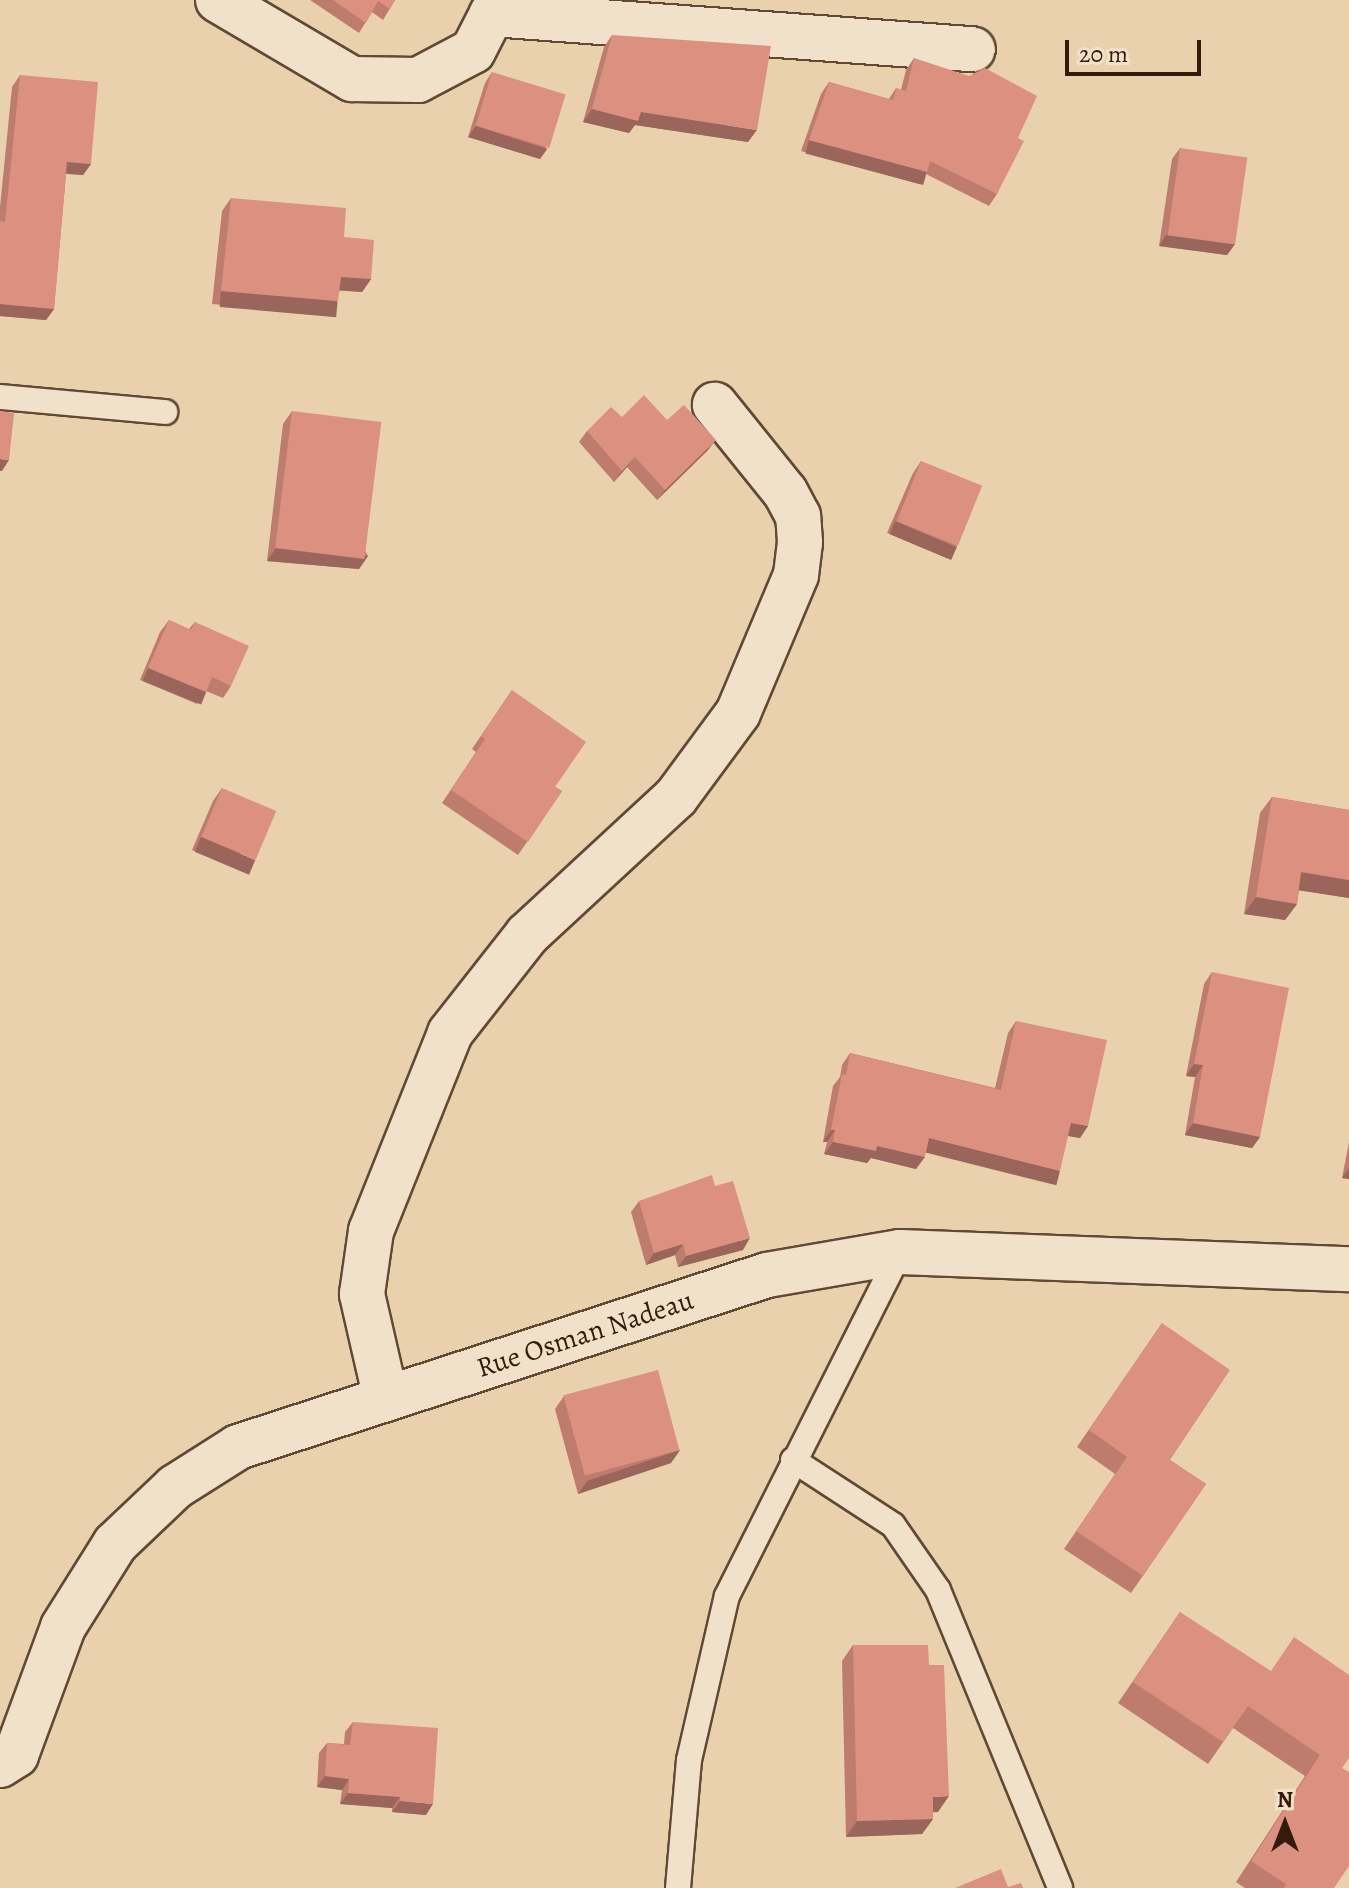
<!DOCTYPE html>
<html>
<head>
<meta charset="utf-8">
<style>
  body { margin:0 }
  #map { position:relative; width:1349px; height:1888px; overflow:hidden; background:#ead1ae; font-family:Alegreya,serif }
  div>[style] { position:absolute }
  .roads { filter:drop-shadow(2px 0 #614933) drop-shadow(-2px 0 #614933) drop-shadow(0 2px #614933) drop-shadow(0 -2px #614933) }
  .service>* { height:24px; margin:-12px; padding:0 12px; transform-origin:12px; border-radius:12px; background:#f1e1ca }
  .minor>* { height:44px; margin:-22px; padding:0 22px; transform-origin:22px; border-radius:22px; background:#f1e1ca }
  .wall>* { inset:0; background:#bd7c6e }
  .shaded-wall>* { inset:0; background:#9a655a; transform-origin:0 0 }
  .building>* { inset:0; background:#dc9080; transform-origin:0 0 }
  span { translate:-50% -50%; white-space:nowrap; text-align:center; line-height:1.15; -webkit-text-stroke:6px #f1e1ca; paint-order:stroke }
  .street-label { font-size:28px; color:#331c0a }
  .north { position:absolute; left:1245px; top:1784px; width:80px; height:80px; -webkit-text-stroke:6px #f1e1ca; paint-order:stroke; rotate:0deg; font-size:22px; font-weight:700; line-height:32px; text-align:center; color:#331c0a }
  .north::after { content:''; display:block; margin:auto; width:28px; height:36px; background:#331c0a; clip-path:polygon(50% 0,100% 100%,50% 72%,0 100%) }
  .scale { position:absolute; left:1065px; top:40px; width:136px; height:36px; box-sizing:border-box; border:4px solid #331c0a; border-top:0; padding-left:10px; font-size:24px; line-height:28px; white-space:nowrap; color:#331c0a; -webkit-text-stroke:6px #f1e1ca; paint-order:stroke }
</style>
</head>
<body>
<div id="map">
  <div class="roads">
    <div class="service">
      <div style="left:0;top:397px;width:166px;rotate:5.2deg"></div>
      <div style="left:793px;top:1460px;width:119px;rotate:33deg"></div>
      <div style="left:893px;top:1525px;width:79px;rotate:55.3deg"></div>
      <div style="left:938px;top:1590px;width:322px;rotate:67.7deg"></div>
      <div style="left:678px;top:1888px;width:128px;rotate:-85.1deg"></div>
      <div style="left:689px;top:1760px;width:168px;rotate:-77deg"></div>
      <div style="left:727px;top:1596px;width:385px;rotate:-63.3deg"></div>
    </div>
    <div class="minor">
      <div style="left:218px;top:0;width:156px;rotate:30.5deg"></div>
      <div style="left:352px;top:79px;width:66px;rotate:0.9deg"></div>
      <div style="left:418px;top:80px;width:62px;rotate:-27.8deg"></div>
      <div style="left:473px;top:51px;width:57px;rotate:-63deg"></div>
      <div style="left:492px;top:14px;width:482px;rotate:4.2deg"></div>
      <div style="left:386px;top:1399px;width:108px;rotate:-102.9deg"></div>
      <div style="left:362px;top:1294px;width:64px;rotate:-81.9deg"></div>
      <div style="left:371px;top:1231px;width:213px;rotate:-68.2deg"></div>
      <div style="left:450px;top:1033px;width:125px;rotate:-51.8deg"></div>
      <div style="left:527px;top:935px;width:203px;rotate:-42.8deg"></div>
      <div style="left:676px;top:797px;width:104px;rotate:-53.6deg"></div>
      <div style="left:738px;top:713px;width:150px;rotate:-67.2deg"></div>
      <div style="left:796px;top:575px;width:33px;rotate:-83deg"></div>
      <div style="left:800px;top:542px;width:26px;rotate:-94deg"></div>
      <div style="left:798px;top:516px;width:27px;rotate:-118deg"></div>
      <div style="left:785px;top:492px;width:112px;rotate:-128.8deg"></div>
      <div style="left:0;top:1765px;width:19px;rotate:-32deg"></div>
      <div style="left:16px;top:1755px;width:136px;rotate:-69.8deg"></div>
      <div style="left:63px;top:1627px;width:98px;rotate:-57.9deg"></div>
      <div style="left:115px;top:1544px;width:83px;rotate:-43.5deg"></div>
      <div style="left:175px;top:1487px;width:75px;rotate:-32.4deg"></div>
      <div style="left:238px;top:1447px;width:556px;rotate:-18.01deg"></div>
      <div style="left:767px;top:1275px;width:135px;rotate:-9.8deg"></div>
      <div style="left:900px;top:1252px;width:449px;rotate:2.2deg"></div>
    </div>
  </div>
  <div class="wall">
    <div style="clip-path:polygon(310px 0,395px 0,383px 20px,372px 12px,359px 33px)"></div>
    <div style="clip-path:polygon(612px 35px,748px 142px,635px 125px,629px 133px,583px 122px,604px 47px)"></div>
    <div style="clip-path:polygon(914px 58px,1018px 138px,997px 194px,989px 206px,926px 174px,919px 184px,801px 151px,821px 94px,829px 82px,889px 99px,896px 88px,901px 90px,906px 70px)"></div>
    <div style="clip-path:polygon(492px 72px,547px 149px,540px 159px,468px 137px,485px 83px)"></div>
    <div style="clip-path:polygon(20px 75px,91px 164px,83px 175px,66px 174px,54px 309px,46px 320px,0 316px,0 207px,12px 87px)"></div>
    <div style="clip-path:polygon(1180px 148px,1235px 244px,1227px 255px,1159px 246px,1172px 159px)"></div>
    <div style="clip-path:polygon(231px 198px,344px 237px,371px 279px,362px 292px,340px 290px,329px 314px,212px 304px,222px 211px)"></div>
    <div style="clip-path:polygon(292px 411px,368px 556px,359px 569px,267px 561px,283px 424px)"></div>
    <div style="clip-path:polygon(622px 417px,667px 420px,708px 450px,657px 500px,627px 467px,614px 482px,579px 442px,587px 431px)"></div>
    <div style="clip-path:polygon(921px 461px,957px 547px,949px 559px,887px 533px,913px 473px)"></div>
    <div style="clip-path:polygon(169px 620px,189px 629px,195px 622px,231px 686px,223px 698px,206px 691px,197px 704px,140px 680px,160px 632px)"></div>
    <div style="clip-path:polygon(512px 690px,555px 787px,562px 791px,518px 855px,442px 803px,476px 752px,472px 749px)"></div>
    <div style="clip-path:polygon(222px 788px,246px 873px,192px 850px,213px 801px)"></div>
    <div style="clip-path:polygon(1272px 797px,1349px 810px,1349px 898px,1299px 890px,1297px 904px,1285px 920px,1244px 914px,1260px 813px)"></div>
    <div style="clip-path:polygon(1212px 972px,1260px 1137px,1252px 1148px,1185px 1135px,1195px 1077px,1186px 1076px,1204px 984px)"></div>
    <div style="clip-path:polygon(1016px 1021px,1088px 1126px,1080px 1138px,1068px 1136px,1051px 1183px,926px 1152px,916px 1169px,871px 1158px,867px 1163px,824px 1154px,827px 1142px,823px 1142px,833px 1086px,840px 1077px,842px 1065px,850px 1053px,995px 1088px,1008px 1033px)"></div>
    <div style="clip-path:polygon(1349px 1142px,1349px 1179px,1342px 1178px)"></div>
    <div style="clip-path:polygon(715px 1186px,743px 1250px,678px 1267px,675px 1255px,646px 1265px,631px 1212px,639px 1201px)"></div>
    <div style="clip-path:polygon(1162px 1323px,1170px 1460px,1206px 1484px,1131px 1593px,1064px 1549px,1115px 1474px,1077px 1447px)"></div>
    <div style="clip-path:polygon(564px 1396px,680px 1450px,671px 1463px,578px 1494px,555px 1409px)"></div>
    <div style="clip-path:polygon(1180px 1612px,1342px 1768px,1334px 1888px,1245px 1888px,1236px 1882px,1305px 1776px,1233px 1728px,1208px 1764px,1118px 1703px)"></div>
    <div style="clip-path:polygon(853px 1645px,938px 1812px,933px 1812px,933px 1819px,922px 1834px,846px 1837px,842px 1661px)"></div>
    <div style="clip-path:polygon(353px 1722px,426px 1815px,392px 1812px,392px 1808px,340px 1804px,342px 1790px,317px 1787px,319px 1753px,327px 1743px,344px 1744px,345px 1732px)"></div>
  </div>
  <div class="shaded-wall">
    <div style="clip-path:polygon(592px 109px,641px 112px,757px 130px,748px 142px,635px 125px,629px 133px,583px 122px)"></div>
    <div style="clip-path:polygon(476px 126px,547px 149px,540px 159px,468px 137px)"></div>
    <div style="left:809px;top:140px;width:122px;height:14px;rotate:15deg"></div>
    <div style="clip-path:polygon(67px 162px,91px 164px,83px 175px,59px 173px)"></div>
    <div style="clip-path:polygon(1166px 235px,1235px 244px,1227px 255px,1159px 246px)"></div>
    <div style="clip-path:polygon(341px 277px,371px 279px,362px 292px,332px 290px)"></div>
    <div style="left:221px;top:291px;width:117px;height:16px;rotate:5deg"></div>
    <div style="clip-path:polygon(0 304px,54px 309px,46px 320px,0 316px)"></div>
    <div style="clip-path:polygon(716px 440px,708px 450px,657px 500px,665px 490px)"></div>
    <div style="clip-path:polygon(635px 457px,627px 467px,614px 482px,622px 471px)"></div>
    <div style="clip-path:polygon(0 459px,9px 460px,2px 471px,0 471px)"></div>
    <div style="left:895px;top:521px;width:67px;height:14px;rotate:23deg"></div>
    <div style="clip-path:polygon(276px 548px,368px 556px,359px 569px,267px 561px)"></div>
    <div style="left:148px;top:668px;width:63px;height:14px;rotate:22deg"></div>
    <div style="left:201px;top:837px;width:59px;height:16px;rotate:23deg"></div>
    <div style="clip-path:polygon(1301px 872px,1349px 880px,1349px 898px,1290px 889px)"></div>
    <div style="clip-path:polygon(1256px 897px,1297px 904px,1285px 920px,1244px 914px)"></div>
    <div style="clip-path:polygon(1194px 1064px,1203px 1065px,1195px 1077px,1186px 1076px)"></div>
    <div style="clip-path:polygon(1071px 1123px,1088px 1126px,1080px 1138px,1063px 1135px)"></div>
    <div style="clip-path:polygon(1193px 1123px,1260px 1137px,1252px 1148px,1185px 1135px)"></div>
    <div style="clip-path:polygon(831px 1130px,835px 1130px,827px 1142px,823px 1142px)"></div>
    <div style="left:929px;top:1138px;width:135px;height:15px;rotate:14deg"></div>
    <div style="clip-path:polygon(833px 1142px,877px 1146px,925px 1157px,916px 1169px,871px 1158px,867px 1163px,824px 1154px)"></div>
    <div style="clip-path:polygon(1349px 1168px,1349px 1179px,1342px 1178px)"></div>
    <div style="clip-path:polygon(750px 1238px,743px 1250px,678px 1267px,686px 1256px)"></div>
    <div style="clip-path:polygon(683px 1244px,675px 1255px,646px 1265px,654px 1253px)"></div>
    <div style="clip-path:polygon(680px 1450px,671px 1463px,578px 1494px,587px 1481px)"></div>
    <div style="clip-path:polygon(325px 1776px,349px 1779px,342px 1790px,317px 1787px)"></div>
    <div style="clip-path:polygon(348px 1793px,400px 1797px,392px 1808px,340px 1804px)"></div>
    <div style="clip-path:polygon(949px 1796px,938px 1812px,922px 1813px,933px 1797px)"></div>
    <div style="clip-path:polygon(400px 1801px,433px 1804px,426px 1815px,392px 1812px)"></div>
    <div style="clip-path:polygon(933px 1819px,922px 1834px,846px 1837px,857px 1821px)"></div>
  </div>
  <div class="building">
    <div style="clip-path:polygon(333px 0,395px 0,390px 9px,378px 1px,366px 23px)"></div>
    <div style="clip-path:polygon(612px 35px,771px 46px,757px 130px,641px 112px,638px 121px,592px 109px)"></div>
    <div style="clip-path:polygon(914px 58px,969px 76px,985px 68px,1037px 96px,1018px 138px,1024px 141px,997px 194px,930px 161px,927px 172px,809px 140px,829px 82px,893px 100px,896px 88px,906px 91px)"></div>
    <div style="left:492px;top:72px;width:77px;height:56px;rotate:17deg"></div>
    <div style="clip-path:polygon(20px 75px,98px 82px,91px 164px,67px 162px,54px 309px,0 304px,0 221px,5px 222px)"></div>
    <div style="left:1180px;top:148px;width:68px;height:88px;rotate:8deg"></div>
    <div style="clip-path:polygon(231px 198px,346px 208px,344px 237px,374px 240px,371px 279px,341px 277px,338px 301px,221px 291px)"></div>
    <div style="clip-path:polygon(644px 395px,667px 420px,684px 405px,716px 440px,665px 490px,635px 457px,622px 471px,587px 431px,611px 407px,622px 417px)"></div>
    <div style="clip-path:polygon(0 411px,14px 413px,9px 460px,0 459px)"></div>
    <div style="left:292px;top:411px;width:90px;height:138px;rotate:7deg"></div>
    <div style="left:921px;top:461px;width:66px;height:65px;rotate:22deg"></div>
    <div style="clip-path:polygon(169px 620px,191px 630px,195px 622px,249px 646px,231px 686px,212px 677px,206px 692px,148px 668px)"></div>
    <div style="clip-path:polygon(512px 690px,586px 742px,555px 787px,562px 791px,528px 842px,451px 790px,485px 739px,481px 736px)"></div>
    <div style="left:222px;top:788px;width:59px;height:53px;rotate:23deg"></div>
    <div style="clip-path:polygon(1272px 797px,1349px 810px,1349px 880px,1301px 872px,1297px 904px,1256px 897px)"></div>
    <div style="clip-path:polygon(1212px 972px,1289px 988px,1260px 1137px,1193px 1123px,1203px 1065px,1194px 1064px)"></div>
    <div style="clip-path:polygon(1016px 1021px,1107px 1040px,1088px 1126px,1071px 1123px,1060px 1171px,929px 1138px,925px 1157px,877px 1146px,876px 1151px,833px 1142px,835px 1130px,831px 1130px,842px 1074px,846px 1075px,850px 1053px,1001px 1090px)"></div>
    <div style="clip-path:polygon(712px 1175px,715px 1186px,733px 1181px,750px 1238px,686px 1256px,683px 1244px,654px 1253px,639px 1201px)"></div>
    <div style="clip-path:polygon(1162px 1323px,1230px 1370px,1170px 1460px,1206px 1484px,1143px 1576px,1076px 1531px,1127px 1457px,1089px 1430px)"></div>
    <div style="left:658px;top:1370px;width:83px;height:98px;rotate:75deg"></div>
    <div style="clip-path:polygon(1180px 1612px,1271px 1671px,1294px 1637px,1349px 1675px,1349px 1758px,1342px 1768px,1349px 1772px,1349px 1866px,1334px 1888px,1284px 1888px,1286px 1884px,1251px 1861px,1320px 1755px,1248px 1706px,1223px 1742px,1133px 1682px)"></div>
    <div style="clip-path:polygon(853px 1645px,928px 1645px,929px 1665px,944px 1665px,949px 1796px,933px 1797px,933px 1819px,857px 1821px)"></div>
    <div style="clip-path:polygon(353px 1722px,438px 1728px,433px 1804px,400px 1801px,400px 1797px,348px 1793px,349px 1779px,325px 1776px,327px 1743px,350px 1745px)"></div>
    <div style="clip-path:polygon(1001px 1869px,1008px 1887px,1021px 1883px,1023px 1888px,955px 1888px)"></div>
  </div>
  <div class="street-label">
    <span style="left:585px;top:1334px;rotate:-18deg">Rue Osman Nadeau</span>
  </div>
  <div class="north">N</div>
  <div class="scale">20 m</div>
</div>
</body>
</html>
